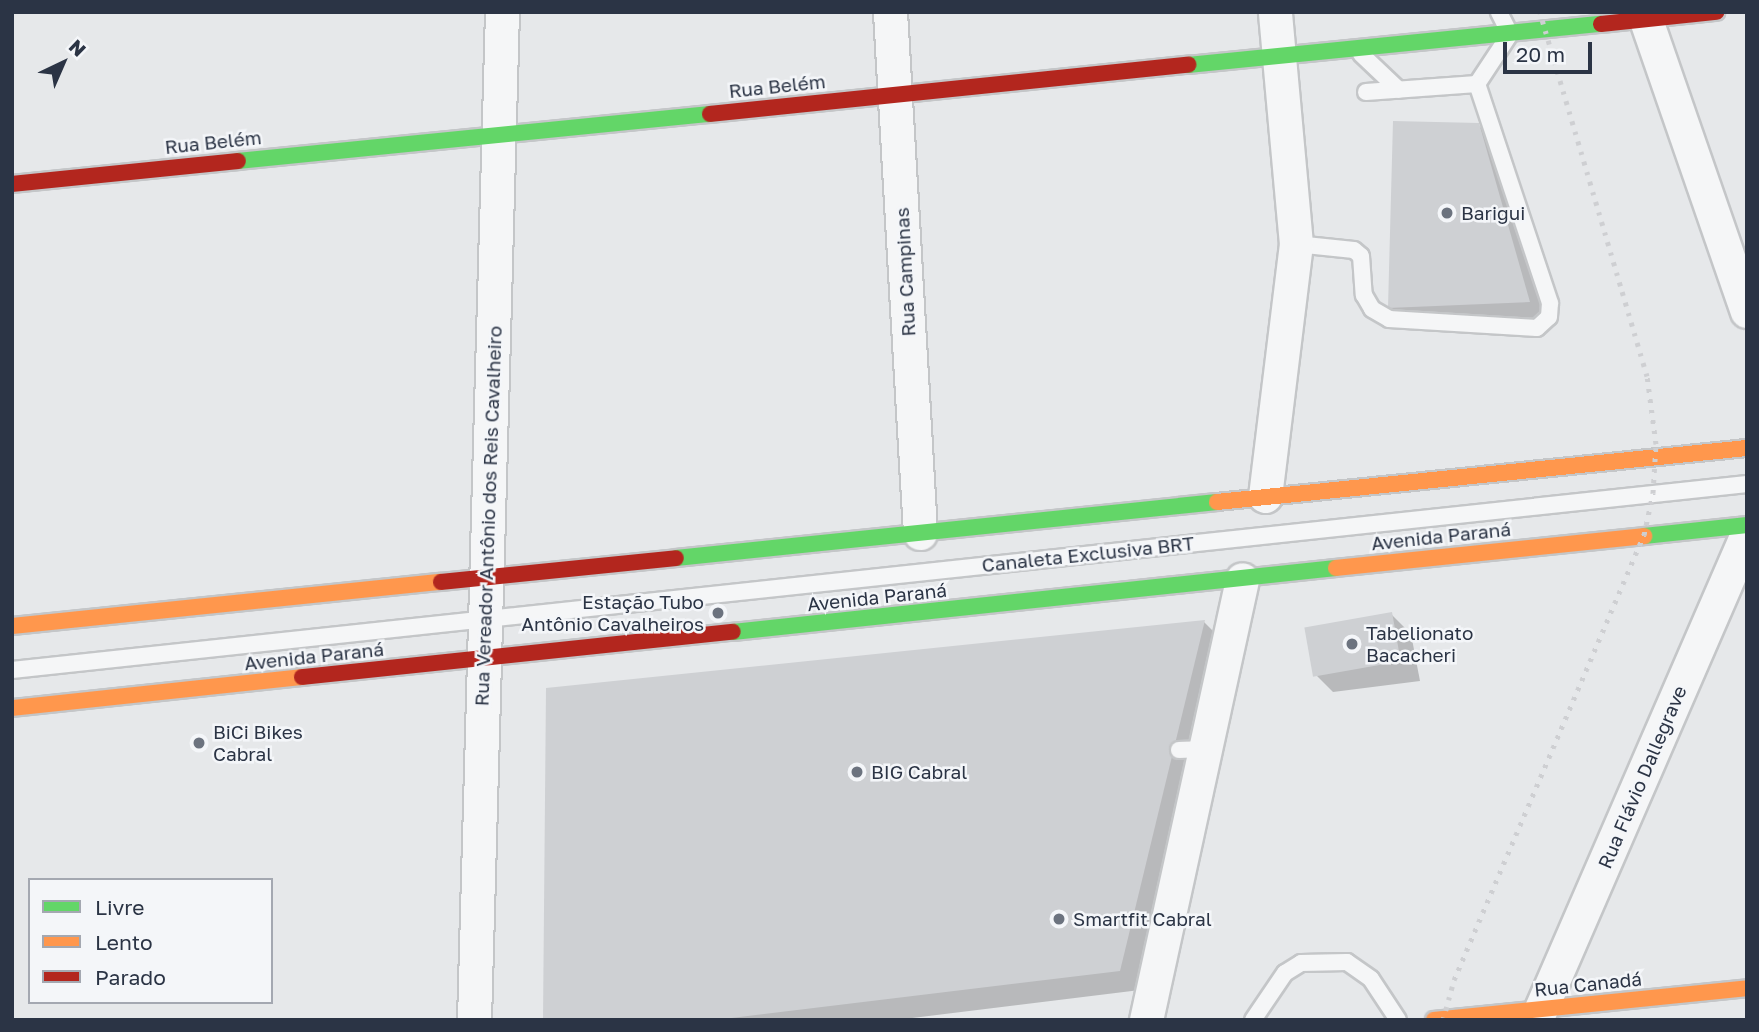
<!DOCTYPE html>
<html>
<head>
<meta charset="utf-8">
<style>
  body { margin:0 }
  #map { position:relative; width:1759px; height:1032px; overflow:hidden; background:#e6e8ea; font-family:"Golos Text",sans-serif }
  div>[style] { position:absolute }
  .shadow>* { inset:0; background:#0003 }
  .building>* { inset:0; background:#ced0d3; transform-origin:0 0 }
  .roads { filter:drop-shadow(2px 0 #c4c6c8) drop-shadow(-2px 0 #c4c6c8) drop-shadow(0 2px #c4c6c8) drop-shadow(0 -2px #c4c6c8) }
  .lane>* { height:16px; margin:-8px; padding:0 8px; transform-origin:8px; border-radius:8px; background:#f5f6f7 }
  .street>* { height:33px; margin:-16.5px; padding:0 16.5px; transform-origin:16.5px; border-radius:16.5px; background:#f5f6f7 }
  .fast>* { height:16px; margin:-8px; padding:0 8px; transform-origin:8px; border-radius:8px; background:#63d668 }
  .slow>* { height:16px; margin:-8px; padding:0 8px; transform-origin:8px; border-radius:8px; background:#ff974d }
  .jam>* { height:16px; margin:-8px; padding:0 8px; transform-origin:8px; border-radius:8px; background:#b3261e }
  .rail>* { height:5px; margin-top:-2.5px; transform-origin:0; background:repeating-linear-gradient(90deg,#cecfd2 0 3.5px,transparent 0 10.5px) }
  .dots>* { width:19px; height:19px; translate:-50% -50%; box-sizing:border-box; border:4px solid #f4f6f9; border-radius:50% }
  span { translate:-50% -50%; white-space:nowrap; text-align:center; line-height:1.15; -webkit-text-stroke:5px #f4f6f9; paint-order:stroke }
  .street-label { font-size:19px; color:#2b3445 }
  .poi-label { font-size:19px; color:#2b3445 }
  .left { translate:0 -50%; text-align:left }
  .right { translate:-100% -50%; text-align:right }
  .frame { position:absolute; inset:0; border:14px solid #2b3445; pointer-events:none }
  .legend { position:absolute; left:28px; top:878px; width:245px; height:126px; box-sizing:border-box; background:#f4f6f9; border:2px solid #a4a8b1; margin:0; padding:9px 12px; list-style:none; font-size:21px; color:#2b3445 }
  .legend li { display:flex; align-items:center; gap:14px; height:35px }
  .legend b { width:35px; border:2px solid #a4a8b1 }
  .north { position:absolute; left:28px; top:28px; width:70px; height:70px; -webkit-text-stroke:5px #f4f6f9; paint-order:stroke; rotate:44deg; font-size:19px; font-weight:700; line-height:28px; text-align:center; color:#2b3445 }
  .north::after { content:''; display:block; margin:auto; width:24px; height:32px; background:#2b3445; clip-path:polygon(50% 0,100% 100%,50% 72%,0 100%) }
  .scale { position:absolute; left:1503px; top:42px; width:89px; height:32px; box-sizing:border-box; border:4px solid #2b3445; border-top:0; padding-left:9px; font-size:21px; line-height:24px; white-space:nowrap; color:#2b3445; -webkit-text-stroke:5px #f4f6f9; paint-order:stroke }
</style>
</head>
<body>
<div id="map">
  <div class="shadow">
    <div style="clip-path:polygon(1478px 125px,1499px 145px,1549px 321px,1410px 328px,1390px 308px)"></div>
    <div style="clip-path:polygon(1391px 614px,1411px 634px,1420px 681px,1333px 692px,1313px 672px)"></div>
    <div style="clip-path:polygon(1204px 622px,1224px 642px,1140px 990px,896px 1020px,545px 1020px)"></div>
  </div>
  <div class="building">
    <div style="clip-path:polygon(1393px 121px,1479px 123px,1530px 302px,1388px 308px)"></div>
    <div style="left:1392px;top:612px;width:50px;height:89px;rotate:80deg"></div>
    <div style="clip-path:polygon(1205px 620px,1120px 971px,715px 1020px,543px 1020px,546px 688px)"></div>
  </div>
  <div class="roads">
    <div class="lane">
      <div style="left:1361px;top:54px;width:52px;rotate:43.5deg"></div>
      <div style="left:1477px;top:84px;width:60px;rotate:-56.6deg"></div>
      <div style="left:1510px;top:34px;width:25px;rotate:-117deg"></div>
      <div style="left:1366px;top:92px;width:111px;rotate:-4.1deg"></div>
      <div style="left:1296px;top:244px;width:58px;rotate:5.9deg"></div>
      <div style="left:1354px;top:250px;width:9px;rotate:41deg"></div>
      <div style="left:1361px;top:256px;width:39px;rotate:86deg"></div>
      <div style="left:1364px;top:295px;width:16px;rotate:60deg"></div>
      <div style="left:1372px;top:309px;width:20px;rotate:30deg"></div>
      <div style="left:1389px;top:319px;width:148px;rotate:3.5deg"></div>
      <div style="left:1537px;top:328px;width:16px;rotate:-43deg"></div>
      <div style="left:1549px;top:317px;width:14px;rotate:-86deg"></div>
      <div style="left:1550px;top:303px;width:231px;rotate:-108.4deg"></div>
      <div style="left:12px;top:670px;width:1745px;rotate:-6.12deg"></div>
      <div style="left:1179px;top:750px;width:26px;rotate:-2deg"></div>
      <div style="left:1253px;top:1020px;width:57px;rotate:-55.8deg"></div>
      <div style="left:1285px;top:973px;width:19px;rotate:-32deg"></div>
      <div style="left:1301px;top:963px;width:46px;rotate:-1.2deg"></div>
      <div style="left:1347px;top:962px;width:29px;rotate:35deg"></div>
      <div style="left:1371px;top:979px;width:49px;rotate:56.6deg"></div>
    </div>
    <div class="street">
      <div style="left:890px;top:12px;width:522px;rotate:86.7deg"></div>
      <div style="left:1646px;top:20px;width:308px;rotate:70.9deg"></div>
      <div style="left:1265px;top:496px;width:254px;rotate:-83deg"></div>
      <div style="left:1296px;top:244px;width:233px;rotate:-95.2deg"></div>
      <div style="left:474px;top:1020px;width:1008px;rotate:-88.41deg"></div>
      <div style="left:1146px;top:1020px;width:451px;rotate:-77.7deg"></div>
      <div style="left:1536px;top:1020px;width:530px;rotate:-66.53deg"></div>
    </div>
    <div class="fast">
      <div style="left:1188px;top:65px;width:415px;rotate:-5.7deg"></div>
      <div style="left:238px;top:161px;width:474px;rotate:-5.7deg"></div>
      <div style="left:1644px;top:536px;width:104px;rotate:-6.1deg"></div>
      <div style="left:676px;top:558px;width:544px;rotate:-5.91deg"></div>
      <div style="left:733px;top:632px;width:606px;rotate:-6.06deg"></div>
    </div>
    <div class="slow">
      <div style="left:1217px;top:502px;width:533px;rotate:-5.82deg"></div>
      <div style="left:1336px;top:568px;width:310px;rotate:-5.9deg"></div>
      <div style="left:12px;top:626px;width:431px;rotate:-5.9deg"></div>
      <div style="left:12px;top:708px;width:292px;rotate:-6.1deg"></div>
      <div style="left:1434px;top:1020px;width:315px;rotate:-5.8deg"></div>
    </div>
    <div class="jam">
      <div style="left:1601px;top:24px;width:116px;rotate:-6deg"></div>
      <div style="left:710px;top:114px;width:481px;rotate:-5.9deg"></div>
      <div style="left:12px;top:184px;width:227px;rotate:-5.8deg"></div>
      <div style="left:441px;top:582px;width:236px;rotate:-5.8deg"></div>
      <div style="left:302px;top:677px;width:433px;rotate:-6deg"></div>
    </div>
  </div>
  <div class="rail">
    <div style="left:1443px;top:1020px;width:41px;rotate:-74.6deg"></div>
    <div style="left:1454px;top:980px;width:484px;rotate:-66.9deg"></div>
    <div style="left:1644px;top:535px;width:43px;rotate:-77.9deg"></div>
    <div style="left:1653px;top:493px;width:49px;rotate:-86.5deg"></div>
    <div style="left:1656px;top:444px;width:69px;rotate:-97.5deg"></div>
    <div style="left:1647px;top:376px;width:379px;rotate:-106.4deg"></div>
  </div>
  <div class="dots">
    <div style="left:1447px;top:213px;background:#6c737f"></div>
    <div style="left:718px;top:613px;background:#6c737f"></div>
    <div style="left:1352px;top:644px;background:#6c737f"></div>
    <div style="left:199px;top:743px;background:#6c737f"></div>
    <div style="left:857px;top:772px;background:#6c737f"></div>
    <div style="left:1059px;top:919px;background:#6c737f"></div>
  </div>
  <div class="street-label">
    <span style="left:777px;top:86px;rotate:-6deg">Rua Belém</span>
    <span style="left:213px;top:142px;rotate:-6deg">Rua Belém</span>
    <span style="left:905px;top:272px;rotate:-93deg">Rua Campinas</span>
    <span style="left:488px;top:516px;rotate:-88deg">Rua Vereador Antônio dos Reis Cavalheiro</span>
    <span style="left:1441px;top:536px;rotate:-6deg">Avenida Paraná</span>
    <span style="left:1088px;top:554px;rotate:-6deg">Canaleta Exclusiva BRT</span>
    <span style="left:877px;top:597px;rotate:-6deg">Avenida Paraná</span>
    <span style="left:314px;top:656px;rotate:-6deg">Avenida Paraná</span>
    <span style="left:1642px;top:777px;rotate:-67deg">Rua Flávio Dallegrave</span>
    <span style="left:1588px;top:984px;rotate:-6deg">Rua Canadá</span>
  </div>
  <div class="poi-label">
    <span class="left" style="left:1461px;top:213px">Barigui</span>
    <span class="right" style="left:704px;top:613px">Estação Tubo<br>Antônio Cavalheiros</span>
    <span class="left" style="left:1366px;top:644px">Tabelionato<br>Bacacheri</span>
    <span class="left" style="left:213px;top:743px">BiCi Bikes<br>Cabral</span>
    <span class="left" style="left:871px;top:772px">BIG Cabral</span>
    <span class="left" style="left:1073px;top:919px">Smartfit Cabral</span>
  </div>
  <div class="frame"></div>
  <ul class="legend">
  <li><b style="height:9px;background:#63d668"></b>Livre</li>
  <li><b style="height:9px;background:#ff974d"></b>Lento</li>
  <li><b style="height:9px;background:#b3261e"></b>Parado</li>
  </ul>
  <div class="north">N</div>
  <div class="scale">20 m</div>
</div>
</body>
</html>
